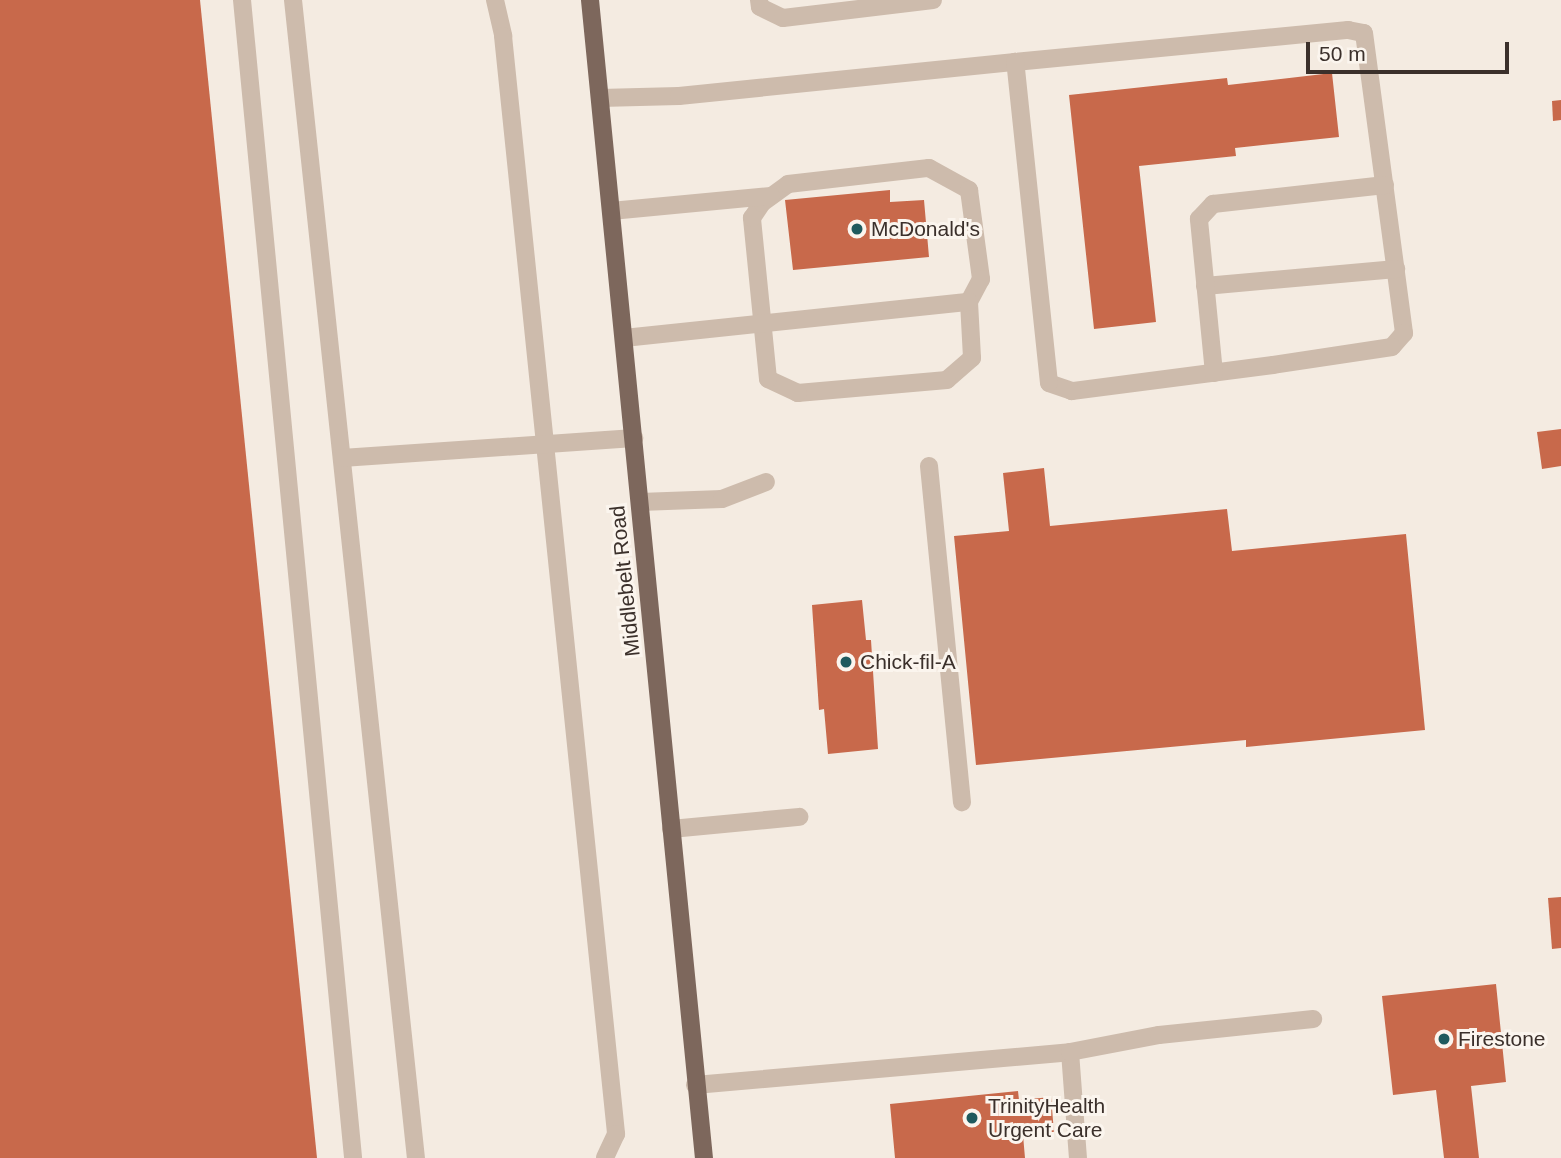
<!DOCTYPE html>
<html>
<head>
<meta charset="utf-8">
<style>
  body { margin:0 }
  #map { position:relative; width:1561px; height:1158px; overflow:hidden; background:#f4ebe1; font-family:Helvetica,sans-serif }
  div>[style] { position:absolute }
  .building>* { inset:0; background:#c8694b }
  .minor>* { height:18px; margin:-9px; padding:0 9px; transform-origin:9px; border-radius:9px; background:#cdbbac }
  .major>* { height:18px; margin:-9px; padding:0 9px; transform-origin:9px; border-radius:9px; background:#7d675c }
  .dots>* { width:19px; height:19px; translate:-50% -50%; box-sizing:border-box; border:4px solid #fbf5ee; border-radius:50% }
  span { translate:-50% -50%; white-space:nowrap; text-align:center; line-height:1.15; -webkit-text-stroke:6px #fbf5ee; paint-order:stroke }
  .poi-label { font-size:21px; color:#3b302b }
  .left { translate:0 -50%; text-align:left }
  .street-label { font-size:21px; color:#3b302b }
  .scale { position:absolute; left:1306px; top:42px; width:203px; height:32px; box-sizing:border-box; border:4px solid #3b302b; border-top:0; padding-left:9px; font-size:21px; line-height:24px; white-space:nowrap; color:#3b302b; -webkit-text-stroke:5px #fbf5ee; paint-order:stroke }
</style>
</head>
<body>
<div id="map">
  <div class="building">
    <div style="clip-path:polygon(0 0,200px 0,317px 1158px,0 1158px)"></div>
    <div style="clip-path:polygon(1332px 73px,1339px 137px,1235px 148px,1236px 156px,1139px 166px,1156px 322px,1094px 329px,1069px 95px,1227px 78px,1228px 85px)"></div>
    <div style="clip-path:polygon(1561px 100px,1561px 120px,1553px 121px,1552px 101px)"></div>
    <div style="clip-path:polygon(890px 190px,890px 202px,924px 200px,929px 257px,793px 270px,785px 200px)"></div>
    <div style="clip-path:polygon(1561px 429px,1561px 466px,1542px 469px,1537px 432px)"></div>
    <div style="clip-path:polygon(1044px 468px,1050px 526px,1227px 509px,1232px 551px,1406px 534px,1425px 730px,1246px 747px,1246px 740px,976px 765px,954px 536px,1009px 531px,1003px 473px)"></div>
    <div style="clip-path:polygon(862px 600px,866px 640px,871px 640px,878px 749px,828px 754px,824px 709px,819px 710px,812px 605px)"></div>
    <div style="clip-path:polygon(1561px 897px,1561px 948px,1552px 949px,1548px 898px)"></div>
    <div style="clip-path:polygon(1496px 984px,1506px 1082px,1471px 1086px,1479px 1158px,1444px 1158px,1436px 1090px,1393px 1095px,1382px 996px)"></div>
    <div style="clip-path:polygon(1018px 1091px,1019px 1100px,1051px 1097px,1054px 1132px,1023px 1135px,1025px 1158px,895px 1158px,890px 1104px)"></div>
  </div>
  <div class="minor">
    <div style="left:242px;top:0;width:1163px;rotate:84.52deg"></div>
    <div style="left:293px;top:0;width:1165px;rotate:83.94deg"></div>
    <div style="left:495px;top:0;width:37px;rotate:77deg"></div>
    <div style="left:503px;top:36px;width:1104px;rotate:84.12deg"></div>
    <div style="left:616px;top:1134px;width:26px;rotate:115deg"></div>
    <div style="left:759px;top:0;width:7px;rotate:82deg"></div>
    <div style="left:760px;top:7px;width:25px;rotate:26deg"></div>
    <div style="left:783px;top:18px;width:151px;rotate:-6.8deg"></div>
    <div style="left:600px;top:98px;width:79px;rotate:-1.5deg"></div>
    <div style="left:679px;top:96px;width:338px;rotate:-5.8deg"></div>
    <div style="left:1015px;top:62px;width:335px;rotate:-5.5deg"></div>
    <div style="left:1348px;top:30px;width:16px;rotate:11deg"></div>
    <div style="left:1364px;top:33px;width:303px;rotate:82.4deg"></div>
    <div style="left:1404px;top:333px;width:18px;rotate:131deg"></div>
    <div style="left:1392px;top:347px;width:120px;rotate:171.4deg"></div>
    <div style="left:1273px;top:365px;width:203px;rotate:172.6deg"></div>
    <div style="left:1072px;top:391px;width:24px;rotate:-161deg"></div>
    <div style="left:1049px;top:383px;width:323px;rotate:-96deg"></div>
    <div style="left:929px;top:168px;width:46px;rotate:28.8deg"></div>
    <div style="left:969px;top:190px;width:90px;rotate:82.3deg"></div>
    <div style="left:981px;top:279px;width:26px;rotate:118deg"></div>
    <div style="left:969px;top:302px;width:56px;rotate:86.9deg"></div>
    <div style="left:972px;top:358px;width:33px;rotate:139deg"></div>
    <div style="left:947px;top:380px;width:150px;rotate:175deg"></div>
    <div style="left:798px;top:393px;width:33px;rotate:-155deg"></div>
    <div style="left:768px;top:379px;width:162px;rotate:-95.7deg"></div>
    <div style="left:752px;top:218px;width:18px;rotate:-56deg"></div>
    <div style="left:762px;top:203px;width:32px;rotate:-36deg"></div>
    <div style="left:788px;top:184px;width:142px;rotate:-6.5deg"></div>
    <div style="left:611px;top:211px;width:161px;rotate:-5.4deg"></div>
    <div style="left:1205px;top:286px;width:192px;rotate:-5.1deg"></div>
    <div style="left:624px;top:338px;width:347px;rotate:-6deg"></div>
    <div style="left:1214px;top:373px;width:155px;rotate:-95.6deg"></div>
    <div style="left:1199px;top:219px;width:21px;rotate:-47deg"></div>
    <div style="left:1213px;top:204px;width:173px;rotate:-6.3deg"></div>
    <div style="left:342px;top:458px;width:293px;rotate:-3.9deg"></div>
    <div style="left:929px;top:466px;width:338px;rotate:84.4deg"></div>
    <div style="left:640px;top:502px;width:82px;rotate:-2.1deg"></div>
    <div style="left:722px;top:499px;width:47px;rotate:-21.1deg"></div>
    <div style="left:671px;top:829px;width:129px;rotate:-5.4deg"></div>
    <div style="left:1070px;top:1052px;width:106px;rotate:85.7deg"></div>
    <div style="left:695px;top:1085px;width:376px;rotate:-5deg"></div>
    <div style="left:1070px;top:1052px;width:91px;rotate:-10.8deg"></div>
    <div style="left:1159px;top:1035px;width:155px;rotate:-5.9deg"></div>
  </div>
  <div class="major">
    <div style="left:590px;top:0;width:1164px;rotate:84.38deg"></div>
  </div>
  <div class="dots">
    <div style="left:857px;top:229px;background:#1f5a5e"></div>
    <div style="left:846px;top:662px;background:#1f5a5e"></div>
    <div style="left:1444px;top:1039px;background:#1f5a5e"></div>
    <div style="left:972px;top:1118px;background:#1f5a5e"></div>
  </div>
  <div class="poi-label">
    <span class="left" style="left:871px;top:229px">McDonald's</span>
    <span class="left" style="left:860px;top:662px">Chick-fil-A</span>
    <span class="left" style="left:1458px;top:1039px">Firestone</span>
    <span class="left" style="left:988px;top:1118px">TrinityHealth<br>Urgent Care</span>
  </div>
  <div class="street-label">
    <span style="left:625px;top:581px;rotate:-96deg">Middlebelt Road</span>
  </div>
  <div class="scale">50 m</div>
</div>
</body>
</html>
